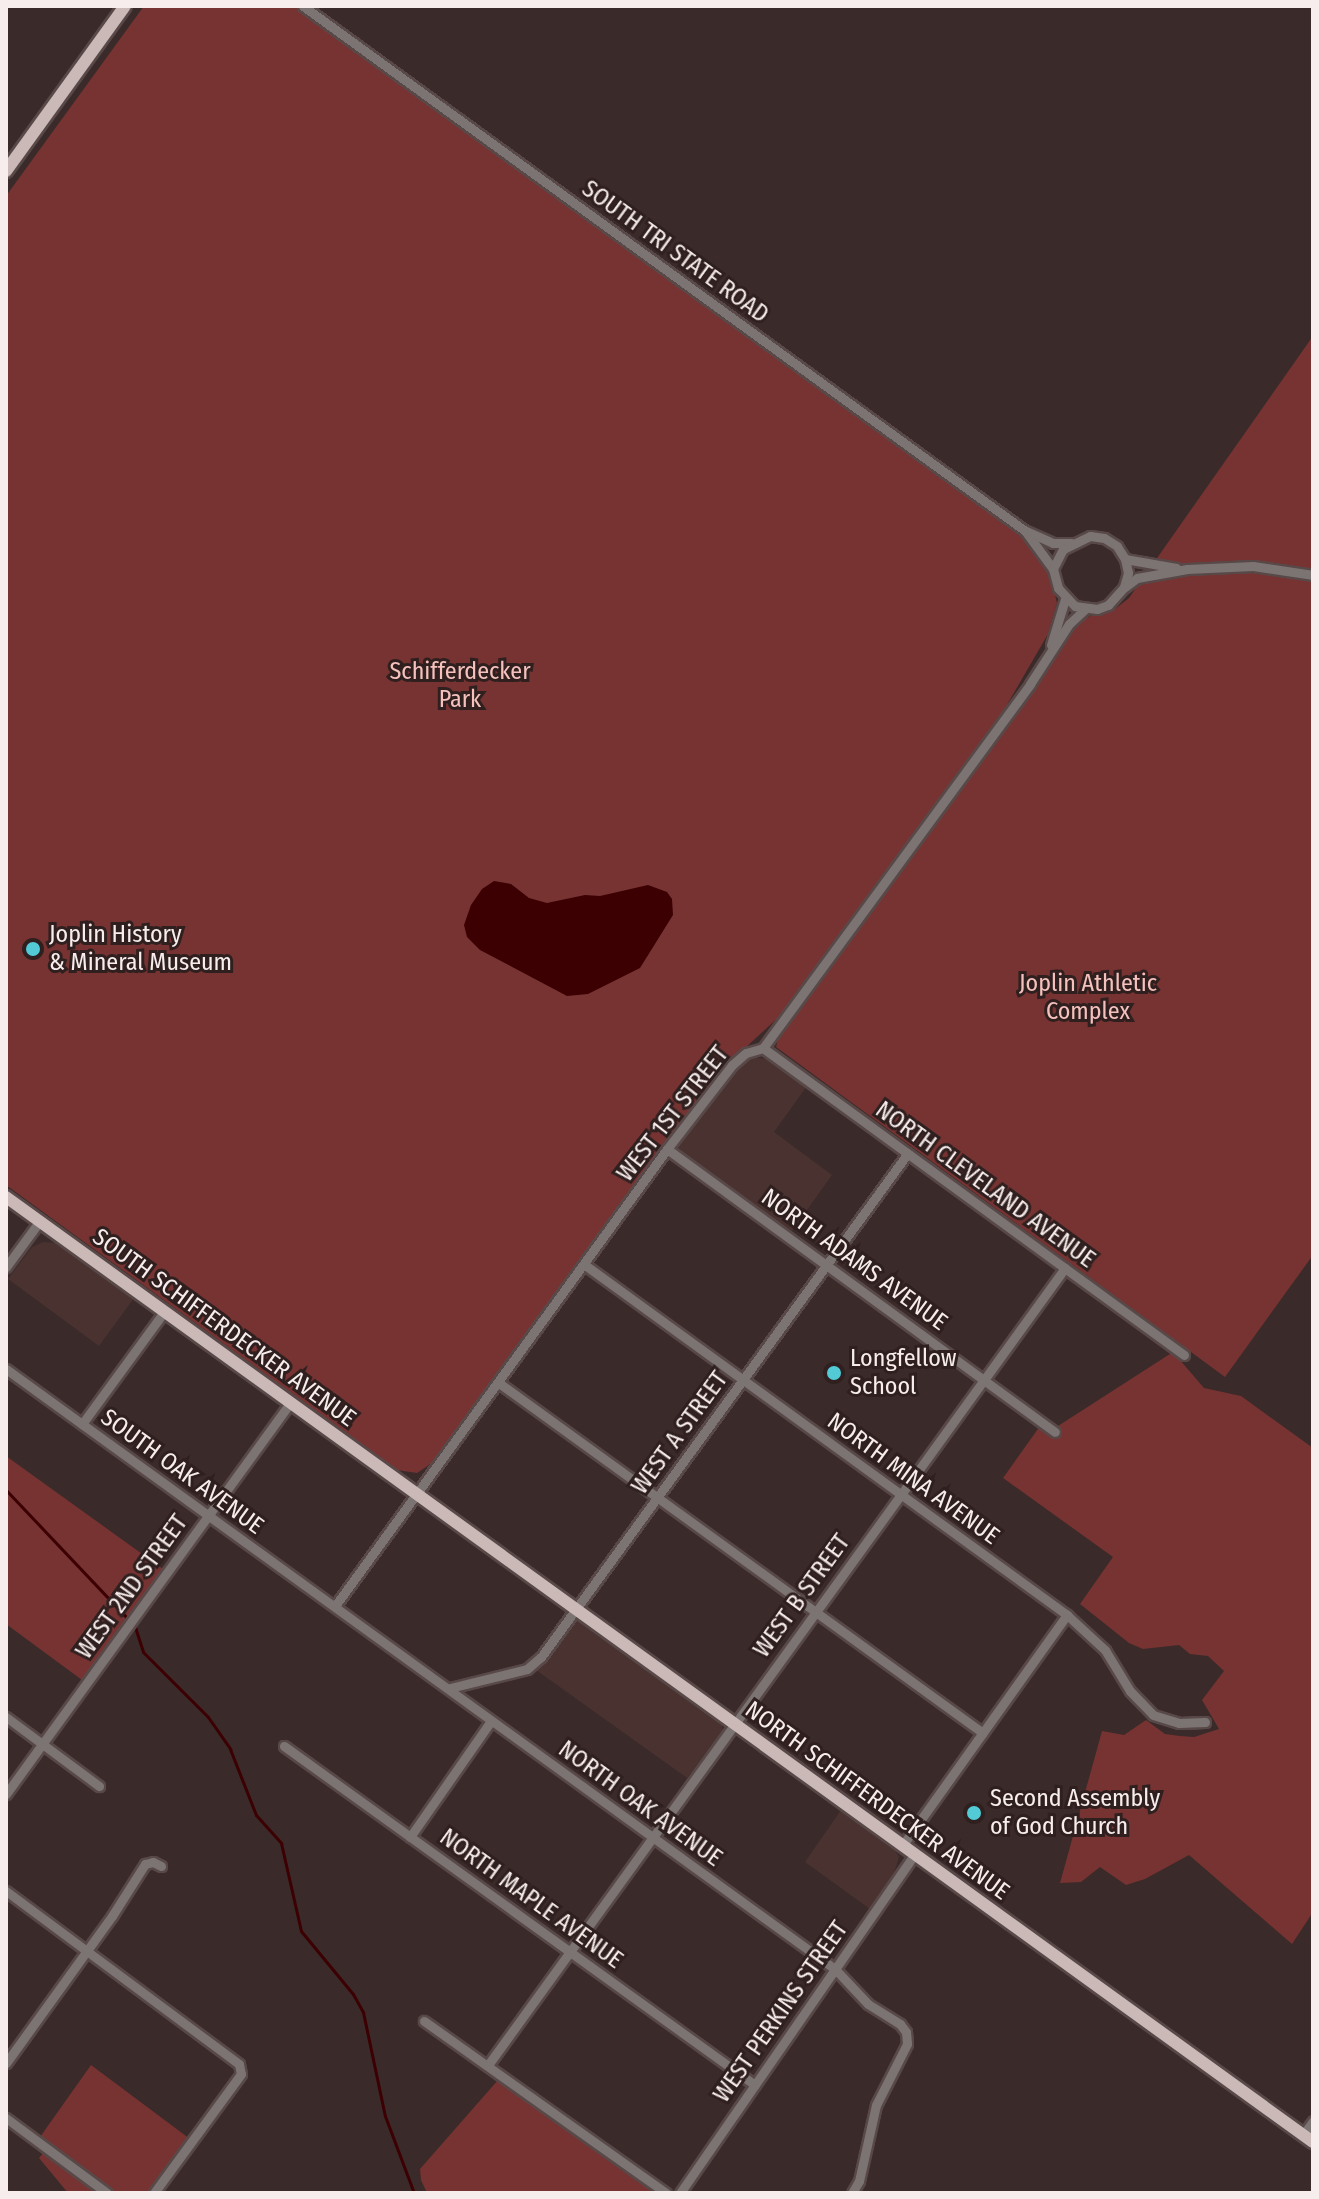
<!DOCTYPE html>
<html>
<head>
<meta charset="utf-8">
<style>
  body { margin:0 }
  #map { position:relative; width:1319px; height:2199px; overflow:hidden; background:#3a2a29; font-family:"Fira Sans Condensed",sans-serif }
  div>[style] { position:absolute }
  .built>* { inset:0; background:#493230 }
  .green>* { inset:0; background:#763332 }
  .water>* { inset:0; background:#3c0003 }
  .stream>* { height:3px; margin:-1.5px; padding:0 1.5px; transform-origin:1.5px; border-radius:1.5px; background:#3c0003 }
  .roads { filter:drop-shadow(2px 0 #584948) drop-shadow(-2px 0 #584948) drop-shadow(0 2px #584948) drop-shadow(0 -2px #584948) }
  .minor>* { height:9px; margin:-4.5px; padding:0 4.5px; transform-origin:4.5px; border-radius:4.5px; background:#7c7473 }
  .major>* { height:12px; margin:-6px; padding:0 6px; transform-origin:6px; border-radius:6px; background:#cab9b7 }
  .dots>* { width:22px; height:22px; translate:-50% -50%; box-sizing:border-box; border:4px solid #2f201f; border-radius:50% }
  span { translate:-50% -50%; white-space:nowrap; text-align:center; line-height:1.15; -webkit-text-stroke:6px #2f201f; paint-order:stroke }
  .street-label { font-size:24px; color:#f7edec }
  .park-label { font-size:24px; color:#f5c1bd }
  .poi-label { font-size:24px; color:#f7edec }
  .left { translate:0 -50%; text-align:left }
  .frame { position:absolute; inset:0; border:8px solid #f7edec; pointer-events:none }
</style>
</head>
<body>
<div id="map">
  <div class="built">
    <div style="clip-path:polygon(751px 1057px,768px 1059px,807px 1086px,774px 1132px,832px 1175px,792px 1231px,678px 1150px,680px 1141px,731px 1075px)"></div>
    <div style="clip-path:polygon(43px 1242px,58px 1243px,134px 1298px,99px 1346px,8px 1279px,32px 1247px)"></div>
    <div style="clip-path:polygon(578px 1620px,721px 1722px,723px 1730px,687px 1778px,536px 1670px)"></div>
    <div style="clip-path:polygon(841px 1810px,895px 1850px,899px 1857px,894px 1873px,870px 1909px,805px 1862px)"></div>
  </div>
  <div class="green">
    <div style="clip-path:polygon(144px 6px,297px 6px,1021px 531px,1048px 567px,1057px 603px,1048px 634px,993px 729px,783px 1013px,718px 1073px,432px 1463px,417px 1473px,397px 1470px,6px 1185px,6px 196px)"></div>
    <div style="clip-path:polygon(1313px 336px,1313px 1255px,1225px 1377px,776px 1047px,778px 1040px,1038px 685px,1073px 627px,1090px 616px,1115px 609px,1129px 598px)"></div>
    <div style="clip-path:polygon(1173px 1352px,1204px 1388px,1241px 1396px,1313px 1448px,1313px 1912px,1292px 1944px,1189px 1855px,1145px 1879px,1126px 1885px,1100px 1867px,1081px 1882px,1060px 1883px,1102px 1731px,1124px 1735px,1146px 1720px,1165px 1734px,1180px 1736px,1194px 1737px,1219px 1729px,1202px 1700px,1224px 1671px,1208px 1656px,1190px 1654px,1179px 1645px,1143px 1649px,1129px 1643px,1080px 1604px,1113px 1557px,1003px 1478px,1040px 1426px,1058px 1426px)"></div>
    <div style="clip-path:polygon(6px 1456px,163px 1569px,82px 1680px,6px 1624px)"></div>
    <div style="clip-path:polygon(91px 2065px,190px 2139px,149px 2193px,116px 2193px,40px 2137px)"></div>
    <div style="clip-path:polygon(498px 2080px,656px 2193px,427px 2193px,421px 2180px,420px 2169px)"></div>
    <div style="clip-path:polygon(45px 2151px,99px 2193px,68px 2193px,39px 2158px)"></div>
  </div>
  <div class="water">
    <div style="clip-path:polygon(494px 881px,511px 884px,529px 898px,547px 903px,585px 895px,600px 896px,648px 885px,667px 892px,672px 899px,673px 915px,640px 968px,588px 994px,567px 996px,480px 950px,467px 937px,464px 925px,471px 905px,482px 889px)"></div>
  </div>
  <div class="stream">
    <div style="left:6px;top:1490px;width:175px;rotate:46.6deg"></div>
    <div style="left:135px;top:1627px;width:26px;rotate:72deg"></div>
    <div style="left:143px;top:1652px;width:92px;rotate:45deg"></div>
    <div style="left:208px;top:1717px;width:39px;rotate:55deg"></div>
    <div style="left:230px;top:1749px;width:71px;rotate:68.5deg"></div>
    <div style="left:256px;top:1815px;width:38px;rotate:48deg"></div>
    <div style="left:281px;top:1843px;width:90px;rotate:77.2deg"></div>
    <div style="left:301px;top:1931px;width:82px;rotate:50.5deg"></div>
    <div style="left:353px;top:1994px;width:21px;rotate:61deg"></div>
    <div style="left:363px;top:2012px;width:106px;rotate:78.1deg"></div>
    <div style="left:385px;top:2116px;width:82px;rotate:69.4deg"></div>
  </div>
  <div class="roads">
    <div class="minor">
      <div style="left:303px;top:6px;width:891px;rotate:36.01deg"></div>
      <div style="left:1024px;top:530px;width:32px;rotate:24deg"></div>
      <div style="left:1053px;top:543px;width:18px"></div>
      <div style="left:1026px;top:532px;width:46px;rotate:53.9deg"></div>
      <div style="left:1053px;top:569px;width:20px;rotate:75deg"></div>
      <div style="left:1058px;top:588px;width:25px;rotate:47deg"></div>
      <div style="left:1075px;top:606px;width:22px;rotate:8deg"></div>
      <div style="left:1097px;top:609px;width:12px;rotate:-20deg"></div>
      <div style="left:1108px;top:605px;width:24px;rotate:-48deg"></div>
      <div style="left:1124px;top:587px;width:15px;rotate:-74deg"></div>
      <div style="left:1128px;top:573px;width:14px;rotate:-102deg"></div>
      <div style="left:1125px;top:559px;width:15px;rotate:-122deg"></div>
      <div style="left:1117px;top:546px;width:15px;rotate:-148deg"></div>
      <div style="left:1104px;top:538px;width:14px;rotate:-172deg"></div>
      <div style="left:1090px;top:536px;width:30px;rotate:154deg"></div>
      <div style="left:1063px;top:549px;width:22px;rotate:117deg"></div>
      <div style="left:1125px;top:559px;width:52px;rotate:10deg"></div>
      <div style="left:1125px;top:587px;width:15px;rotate:-37deg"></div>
      <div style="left:1137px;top:578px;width:51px;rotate:-10.2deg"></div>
      <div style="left:1187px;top:569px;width:66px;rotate:-2.6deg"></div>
      <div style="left:1253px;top:566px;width:61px;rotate:8.5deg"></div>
      <div style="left:1051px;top:645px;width:48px;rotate:-73.1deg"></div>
      <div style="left:763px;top:1048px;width:521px;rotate:36.1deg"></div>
      <div style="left:667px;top:1149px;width:480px;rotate:36.1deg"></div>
      <div style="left:585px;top:1265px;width:596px;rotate:35.98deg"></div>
      <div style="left:1067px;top:1615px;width:52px;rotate:42.6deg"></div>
      <div style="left:1105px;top:1650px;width:48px;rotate:58.6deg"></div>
      <div style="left:1130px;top:1691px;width:33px;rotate:46deg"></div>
      <div style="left:1153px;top:1715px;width:27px;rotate:17deg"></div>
      <div style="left:1179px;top:1723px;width:26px;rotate:-2deg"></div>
      <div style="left:6px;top:1267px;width:56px;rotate:-53.7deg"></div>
      <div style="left:6px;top:1369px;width:1023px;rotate:35.9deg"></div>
      <div style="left:835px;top:1969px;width:48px;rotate:46.7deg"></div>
      <div style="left:868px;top:2004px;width:38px;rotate:32deg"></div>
      <div style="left:900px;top:2024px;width:10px;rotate:53deg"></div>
      <div style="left:906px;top:2032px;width:12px;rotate:85deg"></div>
      <div style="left:907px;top:2044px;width:68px;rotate:116.9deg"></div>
      <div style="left:876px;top:2105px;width:78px;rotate:102.6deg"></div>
      <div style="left:859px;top:2181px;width:14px;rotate:120deg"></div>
      <div style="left:499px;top:1383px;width:597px;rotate:35.87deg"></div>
      <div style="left:82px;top:1424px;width:139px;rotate:-53.8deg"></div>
      <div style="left:335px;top:1606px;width:565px;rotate:-54deg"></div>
      <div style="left:667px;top:1149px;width:106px;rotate:-52.3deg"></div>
      <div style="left:732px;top:1065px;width:18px;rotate:-41deg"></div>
      <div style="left:746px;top:1053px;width:18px;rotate:-16deg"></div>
      <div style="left:763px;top:1048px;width:451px;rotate:-53.7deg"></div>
      <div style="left:1030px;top:684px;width:72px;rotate:-57deg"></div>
      <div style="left:1069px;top:624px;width:22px;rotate:-43deg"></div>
      <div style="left:450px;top:1688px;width:79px;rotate:-13.9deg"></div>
      <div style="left:527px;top:1669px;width:18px;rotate:-41deg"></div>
      <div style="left:541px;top:1657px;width:623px;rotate:-53.94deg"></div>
      <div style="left:6px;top:1717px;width:116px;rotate:36.6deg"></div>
      <div style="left:284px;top:1746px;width:580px;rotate:35.74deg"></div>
      <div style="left:6px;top:1794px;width:483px;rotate:-54deg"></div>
      <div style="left:410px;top:1837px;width:141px;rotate:-55.1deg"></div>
      <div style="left:902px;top:1846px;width:284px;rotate:-54.5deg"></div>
      <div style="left:6px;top:1891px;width:290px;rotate:36.6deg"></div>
      <div style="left:239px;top:2064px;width:10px;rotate:79deg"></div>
      <div style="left:241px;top:2074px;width:147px;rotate:126.2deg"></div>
      <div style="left:424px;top:2021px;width:297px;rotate:35.4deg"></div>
      <div style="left:6px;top:2063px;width:181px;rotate:-54.2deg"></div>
      <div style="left:112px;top:1916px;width:62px;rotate:-57.6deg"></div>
      <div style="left:145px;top:1864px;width:8px;rotate:-14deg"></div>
      <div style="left:153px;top:1862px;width:9px;rotate:27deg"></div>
      <div style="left:488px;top:2065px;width:984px;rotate:-54.1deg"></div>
      <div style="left:6px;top:2118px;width:126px;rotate:36.6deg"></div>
      <div style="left:1303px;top:2135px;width:17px;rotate:-54deg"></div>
      <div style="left:680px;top:2193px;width:411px;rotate:-55.3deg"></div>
    </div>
    <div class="major">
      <div style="left:6px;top:171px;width:203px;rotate:-54.2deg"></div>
      <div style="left:6px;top:1197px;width:1613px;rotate:35.87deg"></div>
    </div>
  </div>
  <div class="dots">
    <div style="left:33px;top:949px;background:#52cbd7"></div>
    <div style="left:834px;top:1373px;background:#52cbd7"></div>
    <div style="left:974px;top:1813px;background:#52cbd7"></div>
  </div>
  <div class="street-label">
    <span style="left:675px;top:252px;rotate:36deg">SOUTH TRI STATE ROAD</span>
    <span style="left:673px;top:1114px;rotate:-52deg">WEST 1ST STREET</span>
    <span style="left:985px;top:1185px;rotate:36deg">NORTH CLEVELAND AVENUE</span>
    <span style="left:854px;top:1260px;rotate:36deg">NORTH ADAMS AVENUE</span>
    <span style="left:224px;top:1328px;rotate:36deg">SOUTH SCHIFFERDECKER AVENUE</span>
    <span style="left:680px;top:1433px;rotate:-54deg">WEST A STREET</span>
    <span style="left:182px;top:1472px;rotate:36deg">SOUTH OAK AVENUE</span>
    <span style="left:913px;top:1479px;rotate:36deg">NORTH MINA AVENUE</span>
    <span style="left:132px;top:1587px;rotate:-54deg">WEST 2ND STREET</span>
    <span style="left:802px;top:1596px;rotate:-54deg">WEST B STREET</span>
    <span style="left:877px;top:1801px;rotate:36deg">NORTH SCHIFFERDECKER AVENUE</span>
    <span style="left:640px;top:1804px;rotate:36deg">NORTH OAK AVENUE</span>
    <span style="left:531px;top:1899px;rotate:36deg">NORTH MAPLE AVENUE</span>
    <span style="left:781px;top:2012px;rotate:-55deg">WEST PERKINS STREET</span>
  </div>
  <div class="park-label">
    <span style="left:460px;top:686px">Schifferdecker<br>Park</span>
    <span style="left:1088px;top:998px">Joplin Athletic<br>Complex</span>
  </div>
  <div class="poi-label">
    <span class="left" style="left:49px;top:949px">Joplin History<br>&amp; Mineral Museum</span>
    <span class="left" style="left:850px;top:1373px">Longfellow<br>School</span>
    <span class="left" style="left:990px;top:1813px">Second Assembly<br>of God Church</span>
  </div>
  <div class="frame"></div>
</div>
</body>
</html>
